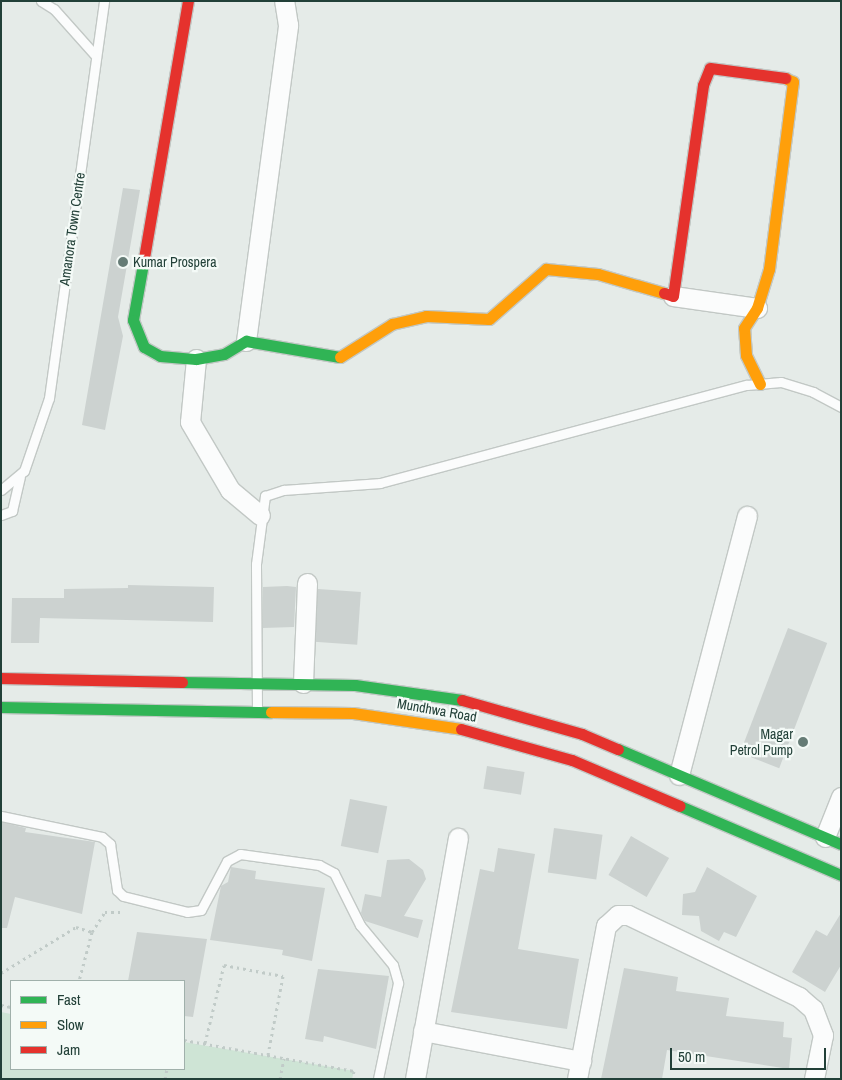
<!DOCTYPE html>
<html>
<head>
<meta charset="utf-8">
<style>
  body { margin:0 }
  #map { position:relative; width:842px; height:1080px; overflow:hidden; background:#e5ebe8; font-family:"Archivo Narrow",sans-serif }
  div>[style] { position:absolute }
  .green>* { inset:0; background:#cee4d5 }
  .building>* { inset:0; background:#ccd2d0; transform-origin:0 0 }
  .path>* { height:3px; margin-top:-1.5px; transform-origin:0; background:repeating-linear-gradient(90deg,#c1cbc8 0 2.5px,transparent 0 6.5px) }
  .roads { filter:drop-shadow(1px 0 #c2c8c5) drop-shadow(-1px 0 #c2c8c5) drop-shadow(0 1px #c2c8c5) drop-shadow(0 -1px #c2c8c5) }
  .lane>* { height:9px; margin:-4.5px; padding:0 4.5px; transform-origin:4.5px; border-radius:4.5px; background:#fbfcfc }
  .street>* { height:19px; margin:-9.5px; padding:0 9.5px; transform-origin:9.5px; border-radius:9.5px; background:#fbfcfc }
  .fast>* { height:11px; margin:-5.5px; padding:0 5.5px; transform-origin:5.5px; border-radius:5.5px; background:#30b455 }
  .slow>* { height:11px; margin:-5.5px; padding:0 5.5px; transform-origin:5.5px; border-radius:5.5px; background:#ff9f0a }
  .jam>* { height:11px; margin:-5.5px; padding:0 5.5px; transform-origin:5.5px; border-radius:5.5px; background:#e5322d }
  .dots>* { width:14px; height:14px; translate:-50% -50%; box-sizing:border-box; border:2px solid #f4faf7; border-radius:50% }
  span { translate:-50% -50%; white-space:nowrap; text-align:center; line-height:1.15; -webkit-text-stroke:4.5px #f4faf7; paint-order:stroke }
  .street-label { font-size:14px; color:#224038 }
  .poi-label { font-size:14px; color:#224038 }
  .left { translate:0 -50%; text-align:left }
  .right { translate:-100% -50%; text-align:right }
  .frame { position:absolute; inset:0; border:2px solid #224038; pointer-events:none }
  .legend { position:absolute; left:10px; top:980px; width:175px; height:90px; box-sizing:border-box; background:#f4faf7; border:1px solid #a0b0ab; margin:0; padding:6px 9px; list-style:none; font-size:15px; color:#224038 }
  .legend li { display:flex; align-items:center; gap:10px; height:25px }
  .legend b { width:25px; border:1px solid #a0b0ab }
  .scale { position:absolute; left:670px; top:1048px; width:156px; height:22px; box-sizing:border-box; border:2px solid #224038; border-top:0; padding-left:6px; font-size:15px; line-height:18px; white-space:nowrap; color:#224038; -webkit-text-stroke:4px #f4faf7; paint-order:stroke }
</style>
</head>
<body>
<div id="map">
  <div class="green">
    <div style="clip-path:polygon(1px 1012px,11px 1014px,11px 1069px,184px 1069px,184px 1042px,354px 1071px,352px 1079px,1px 1079px)"></div>
  </div>
  <div class="building">
    <div style="clip-path:polygon(123px 188px,140px 190px,118px 317px,123px 336px,105px 430px,82px 425px)"></div>
    <div style="clip-path:polygon(128px 585px,214px 587px,213px 622px,40px 618px,39px 643px,11px 643px,12px 598px,64px 598px,64px 589px,128px 588px)"></div>
    <div style="clip-path:polygon(287px 586px,296px 587px,294px 627px,263px 628px,263px 587px)"></div>
    <div style="left:318px;top:589px;width:43px;height:53px;rotate:4deg"></div>
    <div style="left:788px;top:628px;width:42px;height:134px;rotate:21deg"></div>
    <div style="left:487px;top:766px;width:38px;height:23px;rotate:9deg"></div>
    <div style="left:350px;top:799px;width:38px;height:48px;rotate:11deg"></div>
    <div style="clip-path:polygon(1px 822px,26px 828px,25px 832px,95px 842px,82px 914px,15px 897px,7px 928px,1px 928px)"></div>
    <div style="left:554px;top:828px;width:49px;height:45px;rotate:8deg"></div>
    <div style="left:631px;top:836px;width:44px;height:45px;rotate:30deg"></div>
    <div style="clip-path:polygon(498px 848px,535px 854px,518px 949px,579px 959px,567px 1029px,451px 1012px,480px 869px,494px 872px)"></div>
    <div style="clip-path:polygon(409px 859px,423px 870px,426px 879px,404px 916px,423px 920px,418px 938px,365px 921px,361px 913px,365px 894px,381px 897px,387px 860px)"></div>
    <div style="clip-path:polygon(231px 867px,256px 871px,255px 879px,325px 888px,312px 961px,282px 955px,283px 950px,210px 940px,221px 886px,228px 882px)"></div>
    <div style="clip-path:polygon(707px 867px,757px 896px,736px 937px,724px 932px,719px 941px,701px 931px,699px 916px,682px 915px,683px 894px,695px 892px)"></div>
    <div style="clip-path:polygon(841px 913px,841px 965px,825px 992px,792px 972px,816px 930px,827px 936px)"></div>
    <div style="clip-path:polygon(137px 932px,207px 939px,193px 1017px,184px 1016px,184px 981px,128px 981px)"></div>
    <div style="clip-path:polygon(624px 968px,678px 977px,676px 991px,729px 998px,726px 1016px,784px 1022px,783px 1037px,792px 1038px,789px 1069px,667px 1050px,662px 1079px,601px 1079px)"></div>
    <div style="clip-path:polygon(318px 969px,389px 976px,376px 1049px,324px 1036px,323px 1042px,305px 1039px)"></div>
  </div>
  <div class="path">
    <div style="left:92px;top:932px;width:24px;rotate:-57deg"></div>
    <div style="left:105px;top:912px;width:15px"></div>
    <div style="left:1px;top:973px;width:88px;rotate:-31.5deg"></div>
    <div style="left:76px;top:927px;width:17px;rotate:17deg"></div>
    <div style="left:92px;top:932px;width:51px;rotate:104.9deg"></div>
    <div style="left:1px;top:1005px;width:10px;rotate:11deg"></div>
    <div style="left:184px;top:1040px;width:173px;rotate:10.3deg"></div>
    <div style="left:354px;top:1071px;width:8px;rotate:104deg"></div>
    <div style="left:205px;top:1043px;width:80px;rotate:-76.3deg"></div>
    <div style="left:224px;top:965px;width:60px;rotate:10.6deg"></div>
    <div style="left:283px;top:976px;width:80px;rotate:100.8deg"></div>
    <div style="left:165px;top:1079px;width:10px;rotate:-79deg"></div>
    <div style="left:280px;top:1079px;width:21px;rotate:-79deg"></div>
  </div>
  <div class="roads">
    <div class="lane">
      <div style="left:41px;top:1px;width:15px;rotate:32deg"></div>
      <div style="left:54px;top:9px;width:62px;rotate:48.3deg"></div>
      <div style="left:1px;top:490px;width:30px;rotate:-40deg"></div>
      <div style="left:24px;top:471px;width:77px;rotate:-71.1deg"></div>
      <div style="left:49px;top:398px;width:401px;rotate:-82.1deg"></div>
      <div style="left:1px;top:515px;width:12px;rotate:-20deg"></div>
      <div style="left:12px;top:511px;width:35px;rotate:-77deg"></div>
      <div style="left:257px;top:710px;width:146px;rotate:-90.4deg"></div>
      <div style="left:256px;top:564px;width:69px;rotate:-82.5deg"></div>
      <div style="left:265px;top:496px;width:20px;rotate:-18deg"></div>
      <div style="left:284px;top:490px;width:96px;rotate:-4.2deg"></div>
      <div style="left:380px;top:483px;width:380px;rotate:-15deg"></div>
      <div style="left:747px;top:385px;width:34px;rotate:-5deg"></div>
      <div style="left:781px;top:382px;width:34px;rotate:17deg"></div>
      <div style="left:813px;top:392px;width:32px;rotate:28deg"></div>
      <div style="left:1px;top:816px;width:103px;rotate:11.7deg"></div>
      <div style="left:102px;top:837px;width:11px;rotate:41deg"></div>
      <div style="left:110px;top:844px;width:47px;rotate:81.3deg"></div>
      <div style="left:117px;top:890px;width:8px;rotate:45deg"></div>
      <div style="left:123px;top:896px;width:66px;rotate:14deg"></div>
      <div style="left:187px;top:912px;width:14px;rotate:-8deg"></div>
      <div style="left:201px;top:910px;width:55px;rotate:-62deg"></div>
      <div style="left:227px;top:861px;width:15px;rotate:-28deg"></div>
      <div style="left:240px;top:854px;width:80px;rotate:7.9deg"></div>
      <div style="left:319px;top:865px;width:17px;rotate:28deg"></div>
      <div style="left:334px;top:873px;width:58px;rotate:63.4deg"></div>
      <div style="left:360px;top:925px;width:52px;rotate:50.5deg"></div>
      <div style="left:393px;top:965px;width:19px;rotate:74deg"></div>
      <div style="left:398px;top:983px;width:98px;rotate:101.8deg"></div>
    </div>
    <div class="street">
      <div style="left:673px;top:296px;width:85px;rotate:8.1deg"></div>
      <div style="left:246px;top:341px;width:319px;rotate:-82.4deg"></div>
      <div style="left:288px;top:25px;width:24px;rotate:-99deg"></div>
      <div style="left:196px;top:359px;width:63px;rotate:95.4deg"></div>
      <div style="left:190px;top:422px;width:79px;rotate:59.5deg"></div>
      <div style="left:230px;top:490px;width:39px;rotate:40deg"></div>
      <div style="left:303px;top:683px;width:100px;rotate:-87.7deg"></div>
      <div style="left:679px;top:775px;width:268px;rotate:-75.3deg"></div>
      <div style="left:825px;top:837px;width:43px;rotate:-68.2deg"></div>
      <div style="left:423px;top:1031px;width:161px;rotate:10.8deg"></div>
      <div style="left:415px;top:1079px;width:245px;rotate:-79.9deg"></div>
      <div style="left:577px;top:1079px;width:156px;rotate:-79.3deg"></div>
      <div style="left:606px;top:926px;width:16px;rotate:-43deg"></div>
      <div style="left:618px;top:915px;width:10px"></div>
      <div style="left:628px;top:915px;width:190px;rotate:25.6deg"></div>
      <div style="left:799px;top:997px;width:18px;rotate:41deg"></div>
      <div style="left:813px;top:1009px;width:28px;rotate:69deg"></div>
      <div style="left:823px;top:1035px;width:45px;rotate:101.6deg"></div>
    </div>
    <div class="fast">
      <div style="left:144px;top:258px;width:63px;rotate:100.1deg"></div>
      <div style="left:133px;top:320px;width:29px;rotate:68deg"></div>
      <div style="left:144px;top:347px;width:18px;rotate:29deg"></div>
      <div style="left:160px;top:356px;width:36px;rotate:5deg"></div>
      <div style="left:196px;top:359px;width:28px;rotate:-10deg"></div>
      <div style="left:224px;top:354px;width:26px;rotate:-31deg"></div>
      <div style="left:246px;top:341px;width:95px;rotate:9.7deg"></div>
      <div style="left:182px;top:682px;width:173px;rotate:1deg"></div>
      <div style="left:355px;top:685px;width:108px;rotate:8deg"></div>
      <div style="left:1px;top:707px;width:270px;rotate:1.1deg"></div>
      <div style="left:618px;top:749px;width:242px;rotate:23.1deg"></div>
      <div style="left:680px;top:806px;width:175px;rotate:23.2deg"></div>
    </div>
    <div class="slow">
      <div style="left:340px;top:357px;width:62px;rotate:-32.4deg"></div>
      <div style="left:392px;top:324px;width:35px;rotate:-13deg"></div>
      <div style="left:426px;top:316px;width:63px;rotate:2.7deg"></div>
      <div style="left:489px;top:319px;width:76px;rotate:-41.3deg"></div>
      <div style="left:546px;top:269px;width:52px;rotate:5.5deg"></div>
      <div style="left:598px;top:274px;width:69px;rotate:16.1deg"></div>
      <div style="left:760px;top:384px;width:32px;rotate:-116deg"></div>
      <div style="left:746px;top:355px;width:27px;rotate:-94deg"></div>
      <div style="left:744px;top:328px;width:24px;rotate:-57deg"></div>
      <div style="left:757px;top:308px;width:41px;rotate:-72.9deg"></div>
      <div style="left:769px;top:269px;width:189px;rotate:-82.7deg"></div>
      <div style="left:793px;top:82px;width:9px;rotate:-153deg"></div>
      <div style="left:271px;top:712px;width:82px;rotate:0.7deg"></div>
      <div style="left:353px;top:713px;width:109px;rotate:8.4deg"></div>
    </div>
    <div class="jam">
      <div style="left:144px;top:258px;width:261px;rotate:-80.3deg"></div>
      <div style="left:664px;top:293px;width:9px;rotate:18deg"></div>
      <div style="left:673px;top:296px;width:213px;rotate:-81.9deg"></div>
      <div style="left:703px;top:85px;width:18px;rotate:-68deg"></div>
      <div style="left:710px;top:68px;width:76px;rotate:7.6deg"></div>
      <div style="left:1px;top:678px;width:181px;rotate:1.3deg"></div>
      <div style="left:462px;top:700px;width:125px;rotate:15.8deg"></div>
      <div style="left:582px;top:734px;width:39px;rotate:23deg"></div>
      <div style="left:461px;top:729px;width:115px;rotate:15.6deg"></div>
      <div style="left:572px;top:760px;width:117px;rotate:23.1deg"></div>
    </div>
  </div>
  <div class="dots">
    <div style="left:123px;top:262px;background:#667c76"></div>
    <div style="left:803px;top:742px;background:#667c76"></div>
  </div>
  <div class="street-label">
    <span style="left:72px;top:229px;rotate:-82deg">Amanora Town Centre</span>
    <span style="left:437px;top:710px;rotate:10deg">Mundhwa Road</span>
  </div>
  <div class="poi-label">
    <span class="left" style="left:133px;top:262px">Kumar Prospera</span>
    <span class="right" style="left:793px;top:742px">Magar<br>Petrol Pump</span>
  </div>
  <div class="frame"></div>
  <ul class="legend">
  <li><b style="height:6px;background:#30b455"></b>Fast</li>
  <li><b style="height:6px;background:#ff9f0a"></b>Slow</li>
  <li><b style="height:6px;background:#e5322d"></b>Jam</li>
  </ul>
  <div class="scale">50 m</div>
</div>
</body>
</html>
